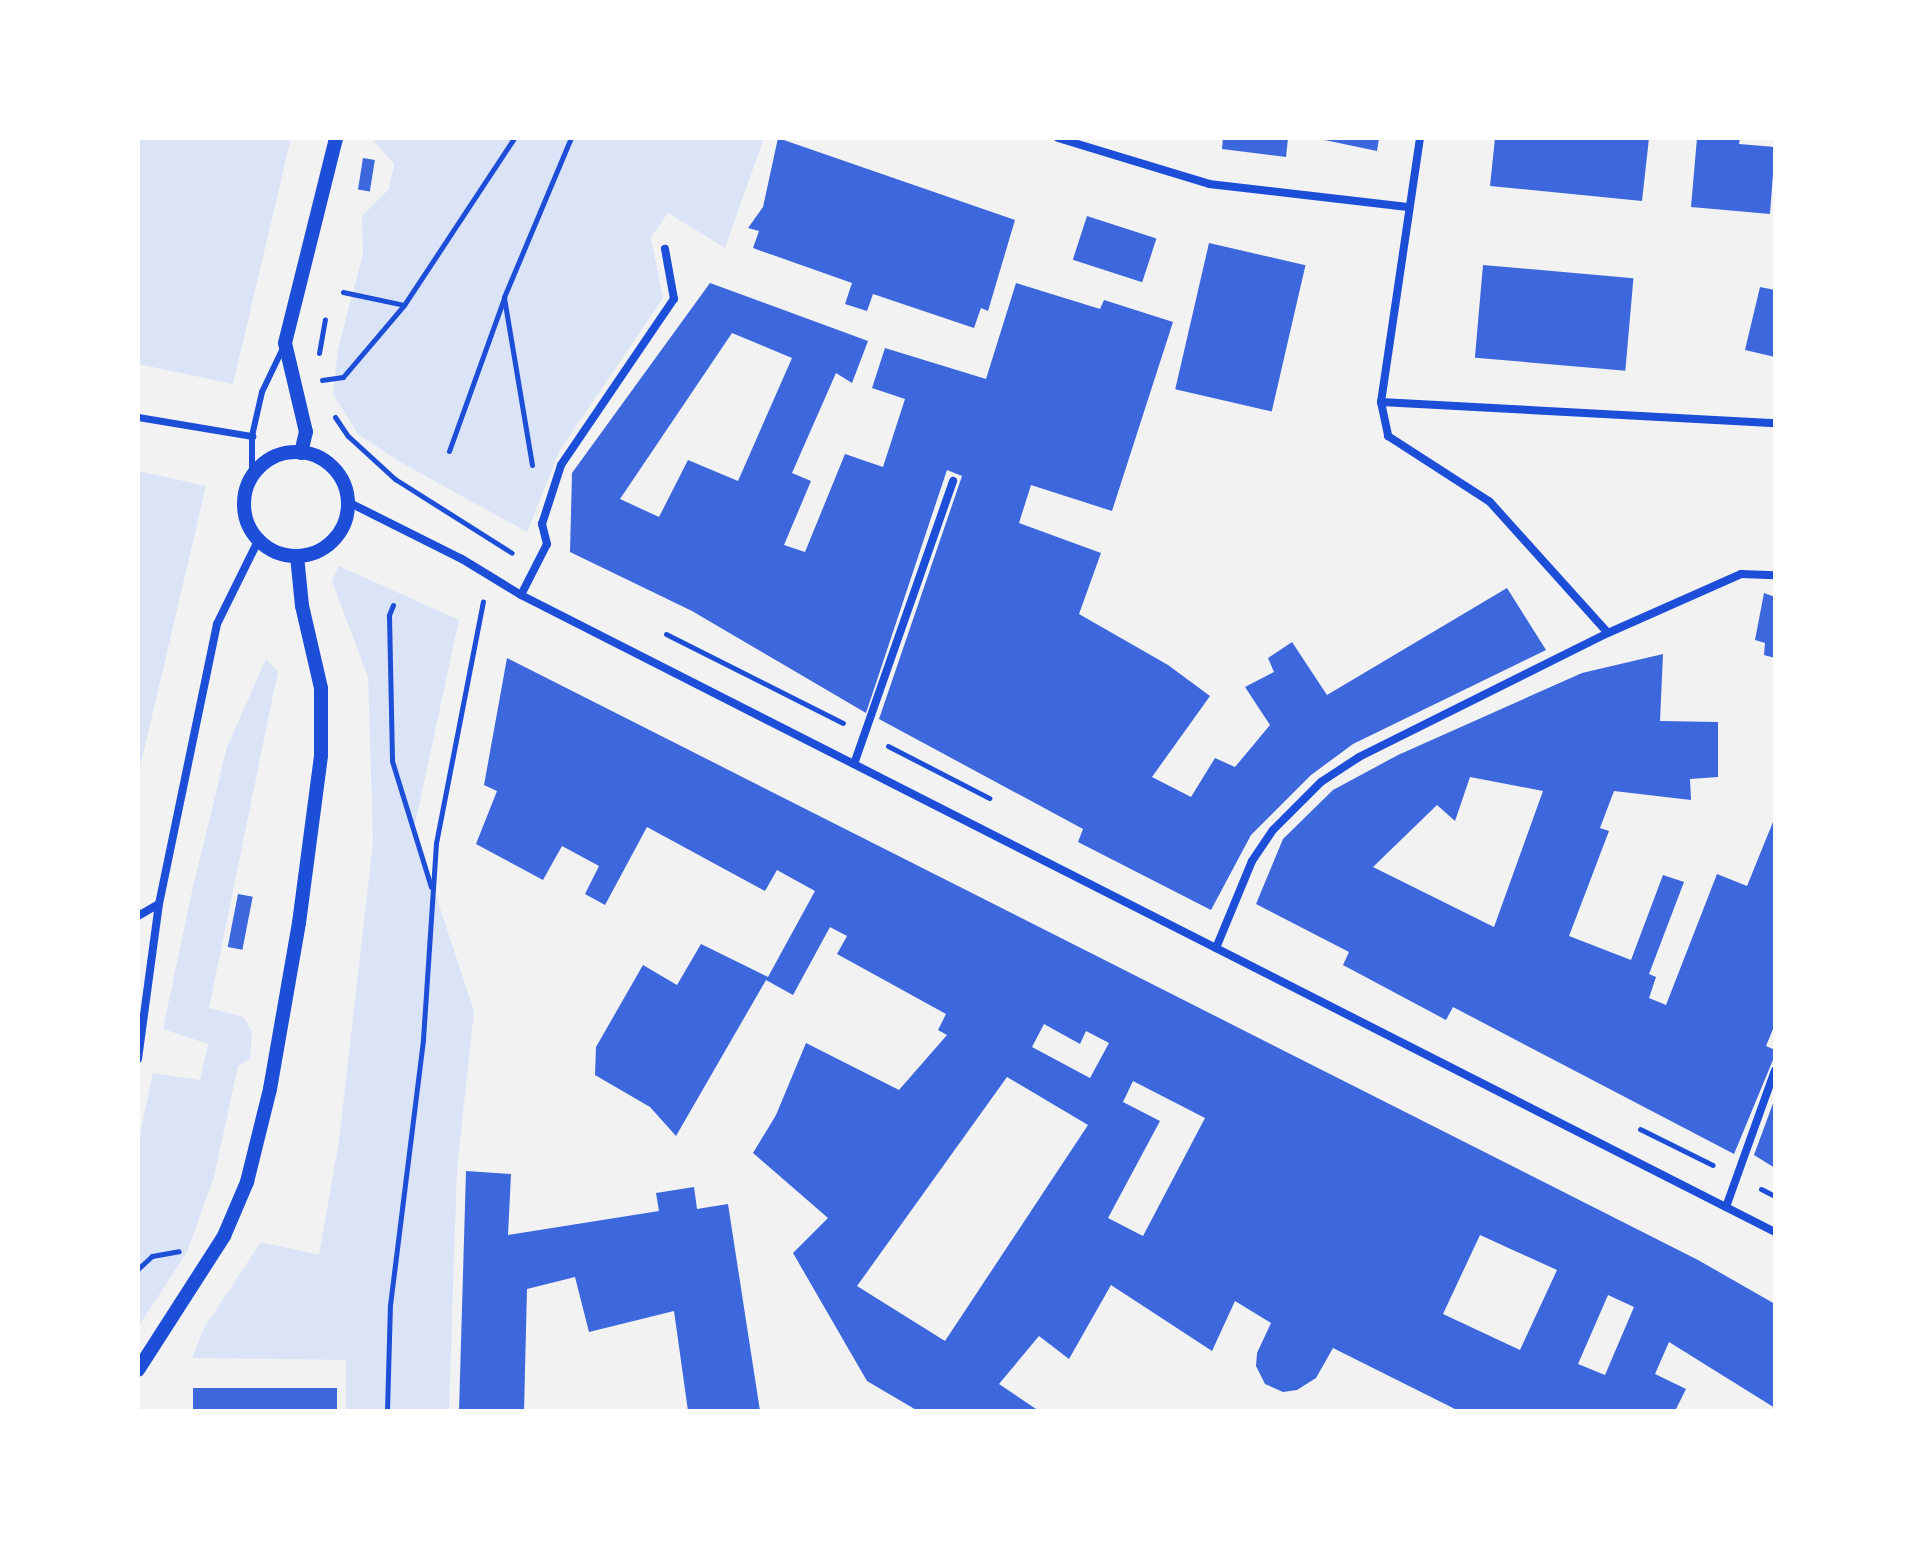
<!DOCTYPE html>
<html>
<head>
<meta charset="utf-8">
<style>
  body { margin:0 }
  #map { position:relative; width:1913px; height:1549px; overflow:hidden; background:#f2f2f2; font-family:Poppins,sans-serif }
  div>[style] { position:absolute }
  .green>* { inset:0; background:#dbe4f7 }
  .building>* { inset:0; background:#3d67dc; transform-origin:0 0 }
  .path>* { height:5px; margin:-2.5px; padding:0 2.5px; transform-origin:2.5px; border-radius:2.5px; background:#1d4ed8 }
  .service>* { height:6px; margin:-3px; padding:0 3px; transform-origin:3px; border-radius:3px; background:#1d4ed8 }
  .pedestrian>* { height:7px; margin:-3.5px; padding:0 3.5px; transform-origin:3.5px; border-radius:3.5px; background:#1d4ed8 }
  .minor>* { height:8px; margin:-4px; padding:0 4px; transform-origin:4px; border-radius:4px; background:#1d4ed8 }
  .tertiary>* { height:14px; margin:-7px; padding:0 7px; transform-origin:7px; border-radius:7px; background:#1d4ed8 }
  .tertiary>.ring { margin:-7px; padding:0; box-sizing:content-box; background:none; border:14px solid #1d4ed8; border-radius:50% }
  span { translate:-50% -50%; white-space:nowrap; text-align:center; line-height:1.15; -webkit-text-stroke:6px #fff; paint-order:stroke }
  .frame { position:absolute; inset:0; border:140px solid #fff; pointer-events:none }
</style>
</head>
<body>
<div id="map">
  <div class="green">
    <div style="clip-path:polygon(138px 138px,291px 138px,233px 384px,138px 364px)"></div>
    <div style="clip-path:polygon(371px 138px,764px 138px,725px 248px,668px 213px,651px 237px,663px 298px,560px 450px,527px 532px,400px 462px,358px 434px,333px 394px,338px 349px,363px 254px,362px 216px,389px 189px,394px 164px)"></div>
    <div style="clip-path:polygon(138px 471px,206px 486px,138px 776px)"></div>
    <div style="clip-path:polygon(339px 566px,459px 620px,414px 829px,474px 1011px,457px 1169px,449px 1411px,346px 1411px,346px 1360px,192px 1358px,204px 1328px,261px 1242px,319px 1255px,339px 1141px,373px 842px,368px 677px,332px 581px)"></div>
    <div style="clip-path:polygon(266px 659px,278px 671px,209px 1008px,244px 1017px,252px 1032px,250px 1059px,238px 1066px,214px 1177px,187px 1252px,138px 1327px,138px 1143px,153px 1073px,200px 1080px,208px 1044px,163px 1029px,192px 891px,227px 747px)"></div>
  </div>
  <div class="building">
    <div style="clip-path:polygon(778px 138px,1015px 220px,988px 311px,981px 308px,974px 328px,873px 294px,867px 311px,845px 304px,852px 283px,753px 248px,759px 231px,748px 228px,763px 207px)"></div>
    <div style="clip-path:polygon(1223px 138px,1288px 138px,1286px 157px,1222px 149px)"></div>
    <div style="clip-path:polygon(1315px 138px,1379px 138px,1377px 151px)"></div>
    <div style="clip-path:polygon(1495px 138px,1649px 138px,1642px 201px,1490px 186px)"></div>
    <div style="clip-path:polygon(1697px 138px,1740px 138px,1739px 144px,1775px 147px,1770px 214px,1691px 207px)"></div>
    <div style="left:363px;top:158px;width:12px;height:32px;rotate:9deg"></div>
    <div style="left:1087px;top:216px;width:73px;height:46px;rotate:18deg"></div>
    <div style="left:1209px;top:243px;width:99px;height:150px;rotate:13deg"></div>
    <div style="left:1483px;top:265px;width:151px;height:93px;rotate:5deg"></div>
    <div style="clip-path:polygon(evenodd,710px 283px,868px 341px,852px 383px,836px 373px,792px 473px,811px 481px,784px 545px,805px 552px,845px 454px,883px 467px,905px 399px,872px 388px,885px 348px,986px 379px,1016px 283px,1100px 309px,1104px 300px,1173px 322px,1112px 511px,1031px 485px,1019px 523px,1101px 553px,1079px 614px,1168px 665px,1210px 696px,1152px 777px,1191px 797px,1215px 758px,1235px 767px,1270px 725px,1245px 687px,1274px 672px,1268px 658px,1292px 642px,1327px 695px,1507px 588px,1546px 650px,1353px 744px,1311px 775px,1251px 835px,1211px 910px,1078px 842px,1083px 829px,879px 719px,962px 476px,947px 470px,866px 713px,692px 611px,570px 552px,572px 473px,710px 283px,732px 333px,792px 358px,738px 481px,688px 460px,659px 517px,620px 499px,732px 333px)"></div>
    <div style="clip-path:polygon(1760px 287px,1775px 290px,1775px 357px,1745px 350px)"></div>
    <div style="clip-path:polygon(1764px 593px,1775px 597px,1775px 658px,1764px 655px,1765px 643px,1755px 640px)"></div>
    <div style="clip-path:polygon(evenodd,1663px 654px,1660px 721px,1718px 722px,1718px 777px,1690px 779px,1691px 800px,1614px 791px,1600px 828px,1609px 831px,1569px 936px,1631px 960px,1663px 875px,1684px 882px,1649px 974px,1656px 977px,1649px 998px,1666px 1005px,1717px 874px,1747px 886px,1775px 817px,1775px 1024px,1766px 1046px,1775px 1050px,1775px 1055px,1734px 1154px,1453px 1007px,1446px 1020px,1343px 965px,1349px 952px,1256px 904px,1283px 839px,1333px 790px,1398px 755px,1582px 673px,1663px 654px,1470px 777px,1543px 791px,1494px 927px,1373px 867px,1437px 805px,1455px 821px,1470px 777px)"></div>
    <div style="clip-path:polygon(evenodd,507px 658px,1698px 1260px,1775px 1304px,1775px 1408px,1669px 1342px,1655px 1374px,1686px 1389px,1675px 1411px,1459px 1411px,1333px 1348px,1316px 1378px,1297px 1390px,1283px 1392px,1265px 1384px,1256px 1366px,1257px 1353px,1271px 1323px,1235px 1301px,1212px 1351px,1111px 1285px,1069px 1359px,1039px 1336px,999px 1384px,1039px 1411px,918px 1411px,867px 1381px,793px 1253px,828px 1218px,753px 1153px,776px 1115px,806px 1043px,899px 1090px,947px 1035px,938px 1030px,946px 1014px,837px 954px,847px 936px,830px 927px,793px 995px,766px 980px,676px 1136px,650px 1107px,595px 1075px,596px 1047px,643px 965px,677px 985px,701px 944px,768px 977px,815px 891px,777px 870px,765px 891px,647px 827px,605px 905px,585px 894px,599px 866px,562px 846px,543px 880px,476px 844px,497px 791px,484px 785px,507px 658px,1044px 1024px,1080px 1044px,1086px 1031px,1109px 1043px,1090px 1078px,1032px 1047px,1044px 1024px,507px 658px,1007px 1077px,1088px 1125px,945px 1341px,857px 1286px,1007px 1077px,507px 658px,1133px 1081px,1205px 1118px,1143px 1236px,1108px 1218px,1160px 1121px,1123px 1102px,1133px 1081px,507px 658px,1480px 1235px,1557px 1270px,1520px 1350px,1443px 1314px,1480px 1235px,507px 658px,1608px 1295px,1634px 1307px,1605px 1375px,1578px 1364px,1608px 1295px)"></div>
    <div style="left:238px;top:894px;width:15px;height:54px;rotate:11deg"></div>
    <div style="clip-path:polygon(1775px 1098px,1775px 1168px,1754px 1155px)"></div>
    <div style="clip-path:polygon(466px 1171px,511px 1174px,508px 1235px,659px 1211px,656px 1193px,694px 1187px,697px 1209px,728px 1204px,760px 1411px,688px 1411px,674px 1311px,589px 1332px,575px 1277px,527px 1289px,524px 1411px,459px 1411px)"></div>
    <div style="left:193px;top:1388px;width:144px;height:23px"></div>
  </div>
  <div class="path">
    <div style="left:343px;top:292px;width:62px;rotate:12deg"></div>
    <div style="left:319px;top:353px;width:34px;rotate:-80deg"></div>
    <div style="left:322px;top:380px;width:21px;rotate:-8deg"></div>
    <div style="left:343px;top:377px;width:94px;rotate:-49.7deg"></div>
    <div style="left:404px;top:305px;width:200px;rotate:-56.6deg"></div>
    <div style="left:335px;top:417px;width:23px;rotate:56deg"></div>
    <div style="left:348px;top:436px;width:64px;rotate:42.5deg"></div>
    <div style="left:395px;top:479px;width:138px;rotate:32.3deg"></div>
    <div style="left:449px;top:451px;width:163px;rotate:-70.2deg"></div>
    <div style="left:532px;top:465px;width:170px;rotate:-99.5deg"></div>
    <div style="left:504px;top:297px;width:173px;rotate:-67.2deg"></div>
    <div style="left:393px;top:605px;width:11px;rotate:112deg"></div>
    <div style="left:389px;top:615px;width:146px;rotate:88.8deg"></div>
    <div style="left:392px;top:761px;width:132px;rotate:72.8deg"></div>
    <div style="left:666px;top:634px;width:198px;rotate:26.7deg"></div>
    <div style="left:888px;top:746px;width:114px;rotate:27.2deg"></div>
    <div style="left:1640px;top:1129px;width:81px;rotate:26.3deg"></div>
    <div style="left:1761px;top:1189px;width:16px;rotate:27deg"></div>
    <div style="left:138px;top:1269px;width:19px;rotate:-43deg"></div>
    <div style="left:152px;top:1256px;width:27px;rotate:-10deg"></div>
    <div style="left:387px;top:1411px;width:106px;rotate:-88.4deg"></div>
    <div style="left:390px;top:1305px;width:268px;rotate:-82.9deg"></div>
    <div style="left:423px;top:1039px;width:196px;rotate:-86.2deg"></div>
    <div style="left:436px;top:843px;width:246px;rotate:-79deg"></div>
  </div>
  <div class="service">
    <div style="left:252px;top:477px;width:41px;rotate:-90deg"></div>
    <div style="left:252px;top:436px;width:45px;rotate:-77.2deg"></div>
    <div style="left:262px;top:392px;width:51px;rotate:-64.4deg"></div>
  </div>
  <div class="pedestrian">
    <div style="left:138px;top:417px;width:116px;rotate:9.5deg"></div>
  </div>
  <div class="minor">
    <div style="left:1058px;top:138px;width:158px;rotate:16.9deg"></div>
    <div style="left:1209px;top:184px;width:200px;rotate:6.6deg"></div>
    <div style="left:1420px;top:138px;width:267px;rotate:98.4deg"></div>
    <div style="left:1381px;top:402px;width:35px;rotate:78deg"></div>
    <div style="left:1388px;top:436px;width:121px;rotate:32.9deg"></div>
    <div style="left:1490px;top:502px;width:176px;rotate:48deg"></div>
    <div style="left:1381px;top:402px;width:395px;rotate:3.1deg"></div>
    <div style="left:348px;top:502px;width:127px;rotate:26.6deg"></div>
    <div style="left:462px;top:559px;width:69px;rotate:31.4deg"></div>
    <div style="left:521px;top:595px;width:1407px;rotate:26.93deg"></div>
    <div style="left:521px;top:595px;width:57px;rotate:-63deg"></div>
    <div style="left:547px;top:544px;width:21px;rotate:-104deg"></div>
    <div style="left:542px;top:524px;width:62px;rotate:-72.1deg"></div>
    <div style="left:561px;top:465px;width:201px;rotate:-55.8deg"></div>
    <div style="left:674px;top:299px;width:51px;rotate:-100.2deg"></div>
    <div style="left:854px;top:764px;width:300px;rotate:-70.7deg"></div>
    <div style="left:138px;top:916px;width:24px;rotate:-30deg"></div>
    <div style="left:1216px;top:948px;width:94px;rotate:-67.5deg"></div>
    <div style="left:1252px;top:861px;width:37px;rotate:-56deg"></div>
    <div style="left:1273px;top:830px;width:68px;rotate:-45deg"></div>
    <div style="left:1321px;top:782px;width:45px;rotate:-33.3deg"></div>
    <div style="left:1359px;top:757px;width:278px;rotate:-26.5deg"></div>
    <div style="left:1608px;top:633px;width:145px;rotate:-23.9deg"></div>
    <div style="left:1741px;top:574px;width:34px;rotate:2deg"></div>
    <div style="left:138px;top:1059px;width:156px;rotate:-82.3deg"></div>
    <div style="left:159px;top:904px;width:286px;rotate:-78.3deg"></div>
    <div style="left:217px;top:624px;width:93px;rotate:-63.7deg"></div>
    <div style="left:1726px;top:1207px;width:145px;rotate:-70.3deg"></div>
  </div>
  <div class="tertiary">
    <div class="ring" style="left:244px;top:452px;width:90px;height:90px"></div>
    <div style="left:301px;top:453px;width:22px;rotate:-77deg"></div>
    <div style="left:306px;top:432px;width:91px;rotate:-103.3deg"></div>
    <div style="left:285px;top:343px;width:211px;rotate:-76deg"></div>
    <div style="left:138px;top:1370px;width:159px;rotate:-57.3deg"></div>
    <div style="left:224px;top:1236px;width:59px;rotate:-66.9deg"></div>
    <div style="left:247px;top:1182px;width:96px;rotate:-76.1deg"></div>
    <div style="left:270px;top:1089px;width:169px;rotate:-80.1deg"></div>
    <div style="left:299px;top:923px;width:169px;rotate:-82.5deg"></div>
    <div style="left:321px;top:755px;width:67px;rotate:-90deg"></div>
    <div style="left:321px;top:688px;width:84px;rotate:-103deg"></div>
    <div style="left:302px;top:606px;width:50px;rotate:-95.7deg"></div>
  </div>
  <div class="frame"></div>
</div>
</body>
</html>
